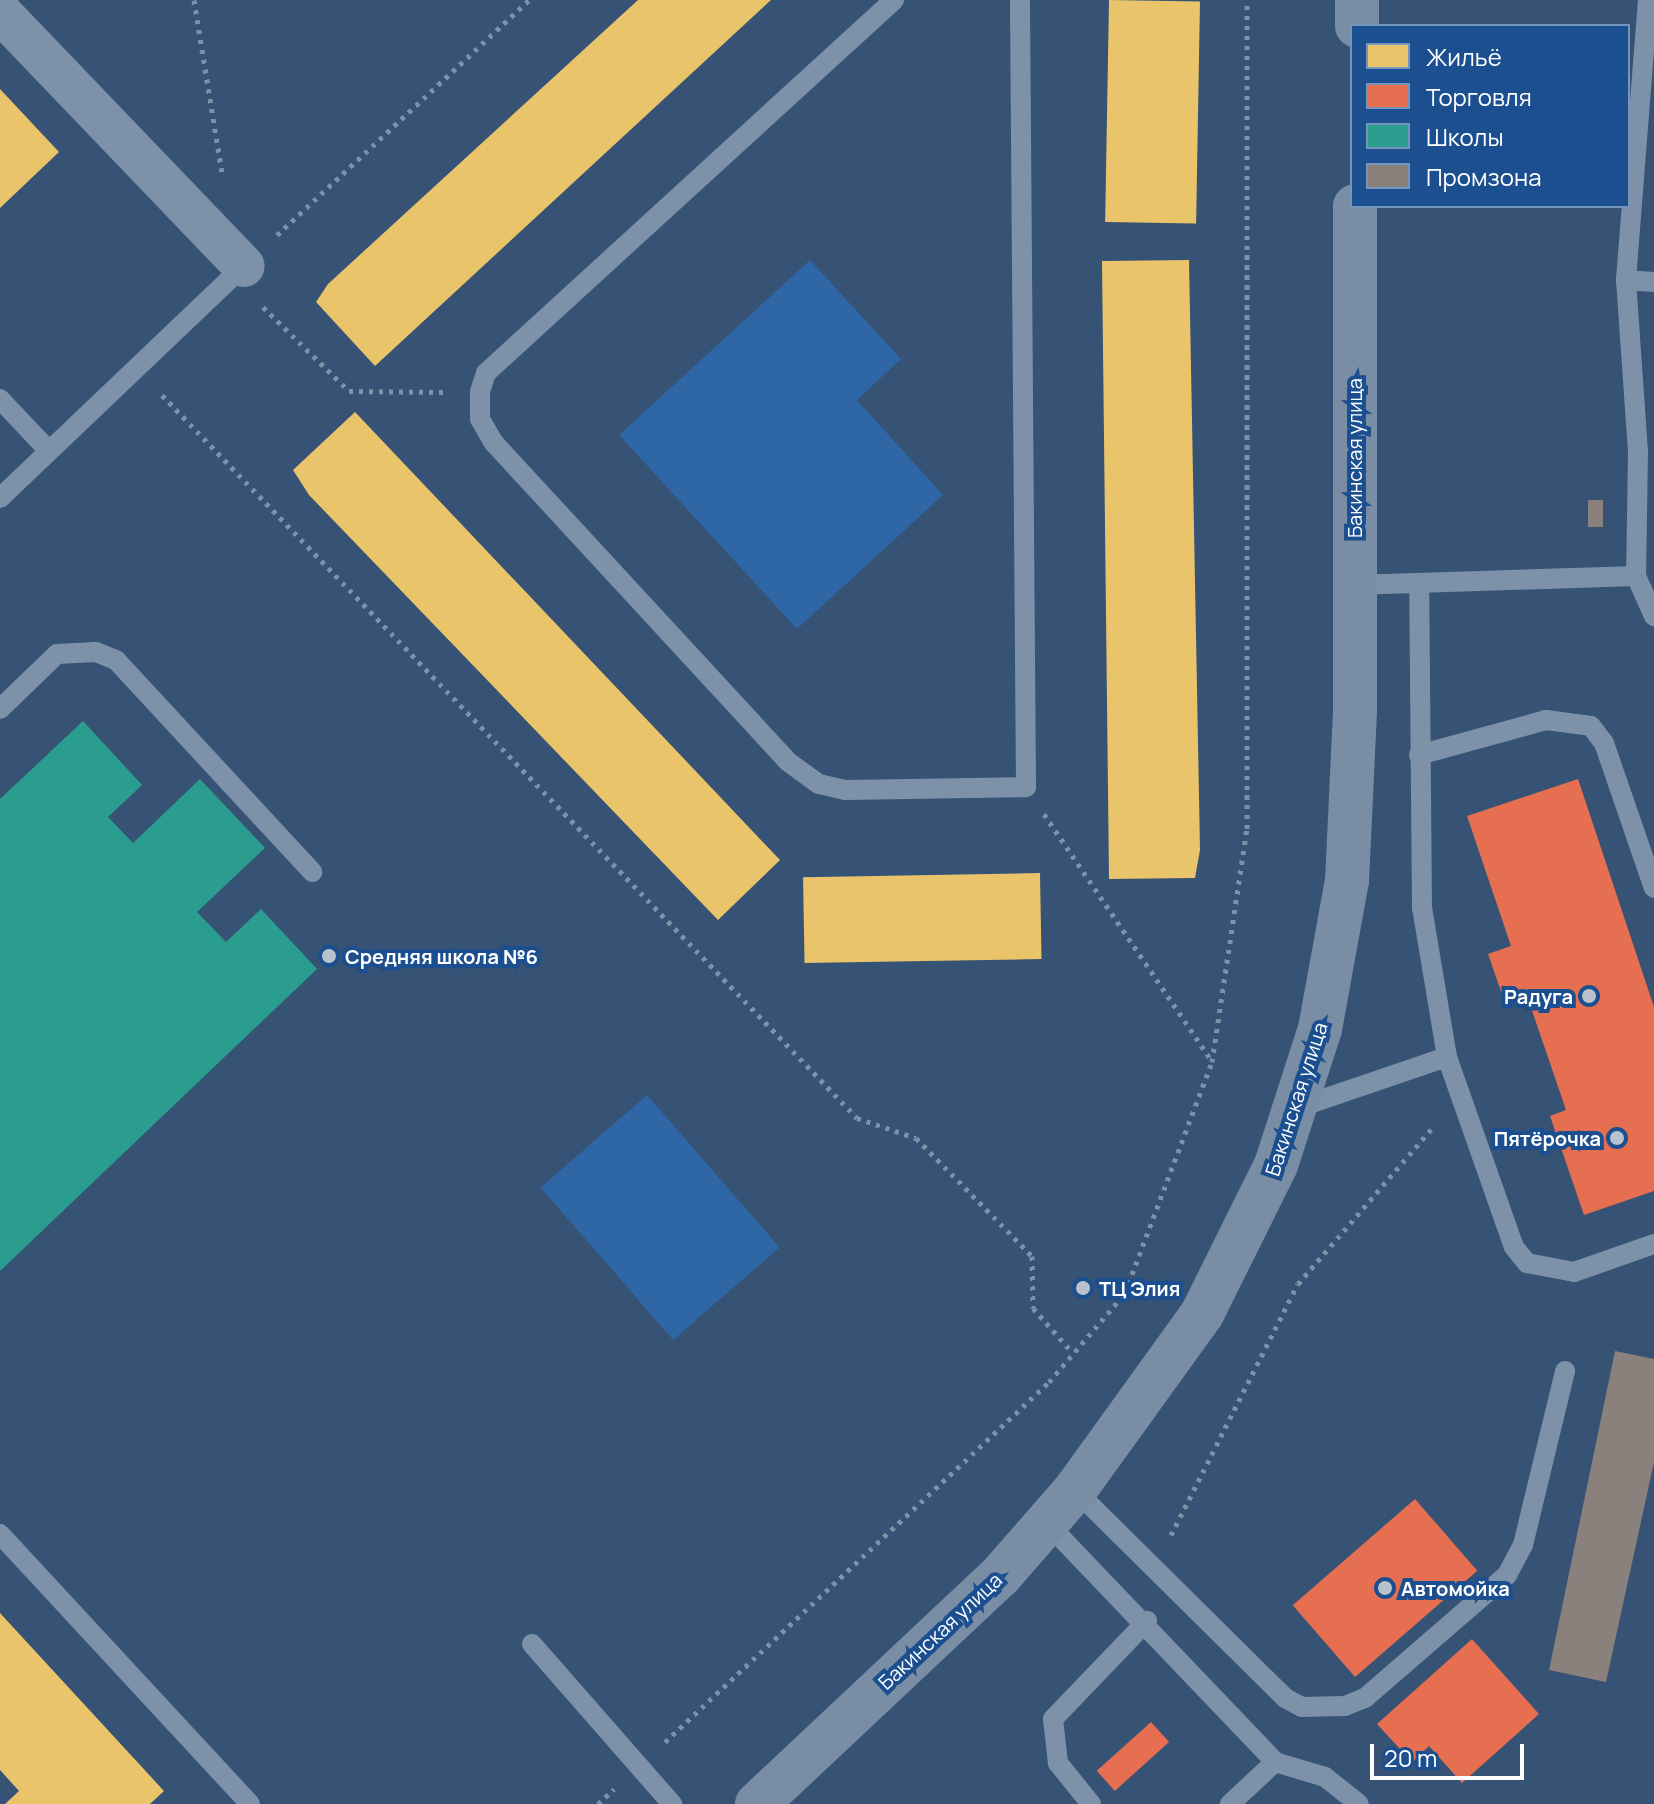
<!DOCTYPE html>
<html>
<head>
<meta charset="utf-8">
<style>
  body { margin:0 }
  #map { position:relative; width:1654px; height:1804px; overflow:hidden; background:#365274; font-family:Manrope,sans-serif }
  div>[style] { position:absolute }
  .green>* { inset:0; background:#2f66a5; transform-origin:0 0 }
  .homes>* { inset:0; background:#e9c46a; transform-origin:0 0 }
  .shops>* { inset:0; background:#e76f51; transform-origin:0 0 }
  .schools>* { inset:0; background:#2a9d8f }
  .industry>* { inset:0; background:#8a817c; transform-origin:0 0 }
  .path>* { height:5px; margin-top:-2.5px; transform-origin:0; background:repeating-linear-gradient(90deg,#7d92a8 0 4px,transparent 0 10px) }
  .lane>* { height:20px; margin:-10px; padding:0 10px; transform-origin:10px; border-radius:10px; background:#7d92a8 }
  .street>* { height:42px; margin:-21px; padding:0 21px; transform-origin:21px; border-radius:21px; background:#7d92a8 }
  .secondary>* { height:44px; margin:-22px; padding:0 22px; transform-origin:22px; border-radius:22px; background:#798da4 }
  .dots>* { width:22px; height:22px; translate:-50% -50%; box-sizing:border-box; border:4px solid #1b4f8f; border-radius:50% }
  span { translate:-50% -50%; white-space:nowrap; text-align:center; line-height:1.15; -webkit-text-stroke:8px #1b4f8f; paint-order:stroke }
  .street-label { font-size:20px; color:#fff }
  .poi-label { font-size:20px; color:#fff; font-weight:700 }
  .left { translate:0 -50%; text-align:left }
  .right { translate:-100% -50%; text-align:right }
  .legend { position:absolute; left:1350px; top:24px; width:280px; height:184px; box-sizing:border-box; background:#1b4f8f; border:2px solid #7695bc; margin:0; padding:10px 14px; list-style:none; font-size:24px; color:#fff }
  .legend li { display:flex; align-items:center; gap:16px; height:40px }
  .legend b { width:40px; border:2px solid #7695bc }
  .scale { position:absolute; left:1370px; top:1744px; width:154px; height:36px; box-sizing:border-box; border:4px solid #fff; border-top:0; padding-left:10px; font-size:24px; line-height:28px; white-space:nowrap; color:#fff; -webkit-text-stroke:6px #1b4f8f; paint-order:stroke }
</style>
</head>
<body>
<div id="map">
  <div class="green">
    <div style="clip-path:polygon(810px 260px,901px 359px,857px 400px,943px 495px,797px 629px,619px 435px)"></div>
    <div style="left:647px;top:1095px;width:202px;height:141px;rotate:49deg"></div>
  </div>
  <div class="homes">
    <div style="clip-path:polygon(638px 0,771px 0,375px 366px,316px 302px,328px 284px)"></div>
    <div style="left:1109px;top:0;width:91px;height:222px;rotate:1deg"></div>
    <div style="clip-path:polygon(0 89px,59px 152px,0 208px)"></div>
    <div style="clip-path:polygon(1189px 260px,1200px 850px,1195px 878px,1109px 879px,1102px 261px)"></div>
    <div style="clip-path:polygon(355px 412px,780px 860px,718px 920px,309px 495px,293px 470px)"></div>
    <div style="left:1040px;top:873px;width:86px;height:237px;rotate:89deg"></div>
    <div style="clip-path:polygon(0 1613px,164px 1791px,150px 1804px,5px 1804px,19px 1791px,0 1770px)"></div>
  </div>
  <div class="shops">
    <div style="clip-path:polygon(1578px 779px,1654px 1007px,1654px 1191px,1584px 1215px,1550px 1116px,1566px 1110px,1526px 993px,1504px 1000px,1488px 954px,1511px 946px,1467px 816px)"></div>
    <div style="left:1415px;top:1499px;width:95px;height:162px;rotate:49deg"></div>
    <div style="clip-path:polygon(1472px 1639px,1539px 1714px,1462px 1783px,1429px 1746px,1412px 1762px,1377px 1724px)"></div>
    <div style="left:1151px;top:1722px;width:27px;height:73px;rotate:48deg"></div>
  </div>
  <div class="schools">
    <div style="clip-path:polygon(83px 721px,142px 785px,108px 817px,133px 843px,200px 779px,265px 848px,197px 912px,226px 942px,261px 909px,317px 969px,0 1271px,0 799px)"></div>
  </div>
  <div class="industry">
    <div style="left:1588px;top:500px;width:15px;height:27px"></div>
    <div style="clip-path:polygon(1615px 1351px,1654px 1359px,1654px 1462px,1606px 1682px,1549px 1670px)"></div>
  </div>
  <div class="path">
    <div style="left:194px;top:0;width:174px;rotate:80.8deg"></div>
    <div style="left:277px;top:235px;width:345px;rotate:-43deg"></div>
    <div style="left:263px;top:307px;width:120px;rotate:44.3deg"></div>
    <div style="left:349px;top:391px;width:94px;rotate:0.6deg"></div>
    <div style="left:162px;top:395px;width:1003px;rotate:46.13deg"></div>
    <div style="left:857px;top:1118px;width:62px;rotate:18.7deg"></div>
    <div style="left:916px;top:1138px;width:165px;rotate:45.5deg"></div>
    <div style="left:1032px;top:1256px;width:52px;rotate:88.9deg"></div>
    <div style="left:1033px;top:1308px;width:59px;rotate:48.4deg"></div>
    <div style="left:1044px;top:814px;width:299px;rotate:55.8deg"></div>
    <div style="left:1171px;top:1535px;width:281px;rotate:-63.2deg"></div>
    <div style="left:1298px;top:1284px;width:208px;rotate:-49.3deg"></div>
    <div style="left:665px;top:1742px;width:526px;rotate:-43.15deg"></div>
    <div style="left:1049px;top:1382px;width:117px;rotate:-49.5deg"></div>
    <div style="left:1125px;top:1293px;width:247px;rotate:-69.4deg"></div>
    <div style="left:1212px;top:1062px;width:236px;rotate:-81.5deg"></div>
    <div style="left:1247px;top:829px;width:829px;rotate:-90deg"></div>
    <div style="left:598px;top:1804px;width:22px;rotate:-43deg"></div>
  </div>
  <div class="lane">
    <div style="left:894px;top:0;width:553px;rotate:137.57deg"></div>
    <div style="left:486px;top:373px;width:20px;rotate:108deg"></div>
    <div style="left:480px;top:392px;width:27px;rotate:90deg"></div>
    <div style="left:480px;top:419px;width:28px;rotate:60deg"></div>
    <div style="left:494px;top:443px;width:432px;rotate:47.3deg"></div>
    <div style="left:787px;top:761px;width:39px;rotate:36deg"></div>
    <div style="left:819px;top:784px;width:27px;rotate:13deg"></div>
    <div style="left:845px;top:790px;width:181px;rotate:-0.9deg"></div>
    <div style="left:1026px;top:787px;width:787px;rotate:-90.44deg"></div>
    <div style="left:1648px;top:0;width:281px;rotate:94.5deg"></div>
    <div style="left:1626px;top:280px;width:172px;rotate:86deg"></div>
    <div style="left:1638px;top:452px;width:124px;rotate:90.9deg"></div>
    <div style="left:1636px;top:576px;width:44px;rotate:65.8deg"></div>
    <div style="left:1626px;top:280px;width:28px;rotate:4deg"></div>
    <div style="left:0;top:399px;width:71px;rotate:46.7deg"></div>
    <div style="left:0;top:498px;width:337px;rotate:-43.6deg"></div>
    <div style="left:1353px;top:585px;width:283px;rotate:-1.8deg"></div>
    <div style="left:0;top:709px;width:79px;rotate:-44deg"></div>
    <div style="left:57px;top:654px;width:39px;rotate:-3deg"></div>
    <div style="left:96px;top:652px;width:22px;rotate:22deg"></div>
    <div style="left:116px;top:660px;width:289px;rotate:47.2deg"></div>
    <div style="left:1419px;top:755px;width:132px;rotate:-15.4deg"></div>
    <div style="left:1546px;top:720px;width:45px;rotate:7.6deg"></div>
    <div style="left:1591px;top:726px;width:21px;rotate:53deg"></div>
    <div style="left:1604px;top:743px;width:153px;rotate:71deg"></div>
    <div style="left:1447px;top:1057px;width:201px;rotate:70.6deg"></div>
    <div style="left:1514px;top:1247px;width:21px;rotate:51deg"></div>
    <div style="left:1527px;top:1263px;width:48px;rotate:10.8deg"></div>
    <div style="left:1574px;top:1272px;width:85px;rotate:-19.3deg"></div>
    <div style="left:1297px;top:1108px;width:158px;rotate:-18.8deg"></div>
    <div style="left:1447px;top:1057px;width:151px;rotate:-99.5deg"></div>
    <div style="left:1422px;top:908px;width:325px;rotate:-90.5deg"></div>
    <div style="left:1075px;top:1490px;width:296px;rotate:44.7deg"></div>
    <div style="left:1285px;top:1698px;width:19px;rotate:28deg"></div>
    <div style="left:1302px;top:1707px;width:43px;rotate:-1.3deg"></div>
    <div style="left:1345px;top:1706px;width:22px;rotate:-22deg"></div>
    <div style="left:1365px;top:1698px;width:188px;rotate:-40.9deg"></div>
    <div style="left:1507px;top:1575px;width:34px;rotate:-62deg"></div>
    <div style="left:1523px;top:1545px;width:179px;rotate:-76.4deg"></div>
    <div style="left:1047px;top:1523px;width:330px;rotate:46.3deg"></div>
    <div style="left:1275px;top:1762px;width:62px;rotate:137deg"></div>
    <div style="left:0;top:1534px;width:368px;rotate:47.2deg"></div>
    <div style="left:532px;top:1644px;width:213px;rotate:48.8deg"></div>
    <div style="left:1275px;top:1762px;width:52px;rotate:16.7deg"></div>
    <div style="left:1325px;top:1777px;width:43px;rotate:38.5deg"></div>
    <div style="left:1091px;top:1804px;width:53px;rotate:-128.8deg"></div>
    <div style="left:1058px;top:1763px;width:44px;rotate:-96.5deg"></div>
    <div style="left:1053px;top:1719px;width:136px;rotate:-46.2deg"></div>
  </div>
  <div class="street">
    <div style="left:0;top:12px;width:352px;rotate:46.2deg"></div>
  </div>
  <div class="secondary">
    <div style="left:1357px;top:26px;width:26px;rotate:-90deg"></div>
    <div style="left:757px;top:1804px;width:333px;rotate:-43.2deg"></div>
    <div style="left:1000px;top:1576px;width:114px;rotate:-48.9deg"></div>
    <div style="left:1075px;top:1490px;width:217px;rotate:-54.2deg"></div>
    <div style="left:1202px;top:1314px;width:166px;rotate:-63.6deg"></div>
    <div style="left:1276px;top:1165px;width:143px;rotate:-72.1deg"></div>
    <div style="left:1320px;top:1029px;width:150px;rotate:-79.7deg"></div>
    <div style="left:1347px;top:881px;width:172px;rotate:-87.3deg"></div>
    <div style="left:1355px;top:709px;width:503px;rotate:-90deg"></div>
  </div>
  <div class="dots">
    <div style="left:329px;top:956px;background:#b9c2ce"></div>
    <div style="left:1589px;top:996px;background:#b9c2ce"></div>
    <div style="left:1617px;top:1138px;background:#b9c2ce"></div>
    <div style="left:1083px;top:1288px;background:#b9c2ce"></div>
    <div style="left:1385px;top:1588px;background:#b9c2ce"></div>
  </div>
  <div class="street-label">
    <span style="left:1354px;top:458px;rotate:-90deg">Бакинская улица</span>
    <span style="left:1296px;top:1099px;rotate:-72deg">Бакинская улица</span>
    <span style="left:940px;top:1631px;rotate:-43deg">Бакинская улица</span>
  </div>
  <div class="poi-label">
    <span class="left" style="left:345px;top:956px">Средняя школа №6</span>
    <span class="right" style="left:1573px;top:996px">Радуга</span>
    <span class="right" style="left:1601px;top:1138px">Пятёрочка</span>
    <span class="left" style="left:1099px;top:1288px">ТЦ Элия</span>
    <span class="left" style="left:1401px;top:1588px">Автомойка</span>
  </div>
  <ul class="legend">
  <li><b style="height:22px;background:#e9c46a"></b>Жильё</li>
  <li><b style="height:22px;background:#e76f51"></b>Торговля</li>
  <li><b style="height:22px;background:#2a9d8f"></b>Школы</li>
  <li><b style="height:22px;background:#8a817c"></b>Промзона</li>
  </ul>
  <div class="scale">20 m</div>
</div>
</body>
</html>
